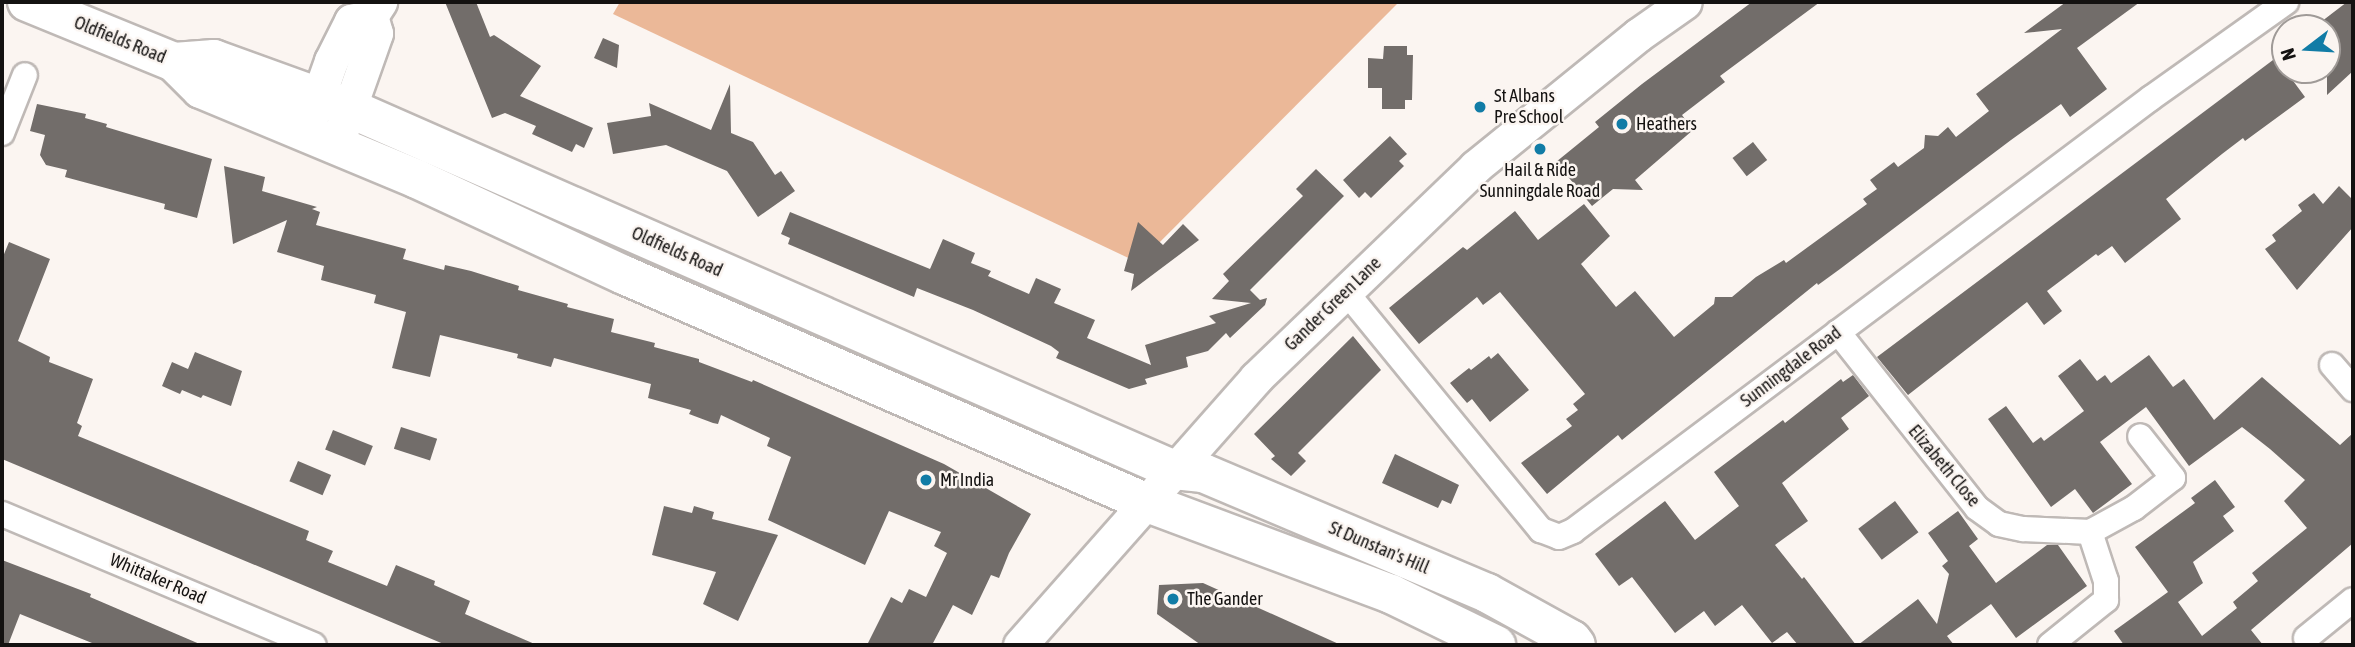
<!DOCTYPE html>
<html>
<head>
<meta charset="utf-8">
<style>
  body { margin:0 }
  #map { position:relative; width:2355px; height:647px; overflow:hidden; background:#fbf5f1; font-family:"Asap Condensed",sans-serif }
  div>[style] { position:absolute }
  .green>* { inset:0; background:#ebb898 }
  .building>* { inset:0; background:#726d6a; transform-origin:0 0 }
  .roads { filter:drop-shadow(2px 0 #bfb9b6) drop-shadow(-2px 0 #bfb9b6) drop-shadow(0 2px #bfb9b6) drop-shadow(0 -2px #bfb9b6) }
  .street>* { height:24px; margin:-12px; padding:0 12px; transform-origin:12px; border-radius:12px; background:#fff }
  .secondary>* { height:33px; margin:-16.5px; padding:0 16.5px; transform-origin:16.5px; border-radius:16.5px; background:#fff }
  .highway>* { height:38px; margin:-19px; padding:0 19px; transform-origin:19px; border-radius:19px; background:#fff }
  .dots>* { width:19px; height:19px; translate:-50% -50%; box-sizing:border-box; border:4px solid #fbf5f1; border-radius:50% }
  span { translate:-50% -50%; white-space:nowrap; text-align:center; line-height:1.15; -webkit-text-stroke:5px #fbf5f1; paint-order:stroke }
  .street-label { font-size:18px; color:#141211 }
  .poi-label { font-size:18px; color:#141211 }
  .left { translate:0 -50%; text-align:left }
  .frame { position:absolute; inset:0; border:4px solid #141211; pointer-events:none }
  .north { position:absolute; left:2271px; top:14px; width:70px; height:70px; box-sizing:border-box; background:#fbf5f1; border:2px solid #9f9a97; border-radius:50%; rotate:253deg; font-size:19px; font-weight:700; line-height:28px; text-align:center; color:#141211 }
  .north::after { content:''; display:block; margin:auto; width:24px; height:32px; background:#117ca6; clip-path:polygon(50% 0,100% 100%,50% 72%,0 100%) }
</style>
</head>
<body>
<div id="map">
  <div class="green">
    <div style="clip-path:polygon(620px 2px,1399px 2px,1139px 263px,613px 14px)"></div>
  </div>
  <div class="building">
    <div style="clip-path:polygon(445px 2px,476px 2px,490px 37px,494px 35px,541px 66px,520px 96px,593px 128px,584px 148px,576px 144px,572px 152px,532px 134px,536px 126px,505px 113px,492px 118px)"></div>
    <div style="clip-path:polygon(1752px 2px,1820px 2px,1720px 76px,1725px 82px,1682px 115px,1693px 130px,1635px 180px,1643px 190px,1613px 189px,1592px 206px,1556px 162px,1599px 127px,1595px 122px,1642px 84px)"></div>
    <div style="clip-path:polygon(2066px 2px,2140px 2px,2077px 48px,2107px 89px,2070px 117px,2061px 104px,2011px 140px,1840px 269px,1818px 285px,1817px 283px,1622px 440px,1618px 435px,1547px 494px,1521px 463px,1572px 426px,1566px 419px,1578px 410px,1573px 404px,1585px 394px,1500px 292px,1483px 305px,1477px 297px,1419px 344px,1389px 308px,1463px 247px,1467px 250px,1515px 211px,1538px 240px,1584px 204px,1610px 236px,1581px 264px,1616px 307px,1635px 291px,1674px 337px,1714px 304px,1715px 297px,1732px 297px,1756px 277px,1784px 260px,1786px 263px,1867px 204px,1863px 199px,1877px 189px,1870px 180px,1894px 162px,1898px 167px,1924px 148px,1925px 135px,1938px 136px,1948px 127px,1956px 137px,1989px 111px,1976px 94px,2062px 29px,2024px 33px)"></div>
    <div style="clip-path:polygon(2347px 2px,2353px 2px,2353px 71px,2327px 95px,2327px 28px,2313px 28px)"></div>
    <div style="clip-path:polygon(603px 38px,619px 45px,617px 68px,594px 58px)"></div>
    <div style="clip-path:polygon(1384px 46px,1407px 46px,1407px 55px,1413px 55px,1412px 100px,1405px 100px,1405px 109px,1382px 109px,1382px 88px,1368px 88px,1368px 58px,1383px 59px)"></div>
    <div style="clip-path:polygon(2285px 51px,2285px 70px,2305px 97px,2245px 141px,2243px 138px,2222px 154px,2166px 199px,2181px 219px,2125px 263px,2112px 246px,2098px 256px,2096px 254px,2047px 291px,2062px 311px,2044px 325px,2027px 302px,1908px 395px,1877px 357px)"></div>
    <div style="clip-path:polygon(730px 84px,731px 133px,753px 142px,775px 175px,781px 171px,795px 191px,758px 217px,727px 171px,666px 145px,613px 154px,607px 123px,651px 116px,649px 103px,711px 130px)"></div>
    <div style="clip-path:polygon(37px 104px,86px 114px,85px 118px,107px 124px,106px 127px,212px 159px,197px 218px,164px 209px,165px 204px,65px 177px,67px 170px,46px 165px,40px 155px,45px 135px,30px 131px)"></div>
    <div style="clip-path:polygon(1390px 136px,1407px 154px,1399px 161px,1404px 166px,1371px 198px,1365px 192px,1359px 198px,1343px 180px)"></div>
    <div style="left:1753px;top:142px;width:23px;height:26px;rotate:52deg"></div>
    <div style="clip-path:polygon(224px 166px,265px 177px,262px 191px,317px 207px,312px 209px,320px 212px,316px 225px,406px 249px,403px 259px,444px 270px,445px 265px,471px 271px,519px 286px,518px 290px,568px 304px,567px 307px,614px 319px,611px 332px,655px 343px,654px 347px,699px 359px,699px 362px,752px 382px,753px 380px,944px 464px,1031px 514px,1009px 553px,999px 578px,991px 575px,972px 615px,953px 605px,932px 645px,867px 645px,891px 597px,902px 603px,909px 589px,926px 597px,947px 553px,934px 546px,941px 532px,889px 511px,865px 565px,768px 520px,791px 457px,767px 446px,770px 438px,721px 415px,718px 424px,713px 423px,689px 414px,691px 410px,648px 398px,651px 384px,554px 358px,551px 367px,517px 358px,518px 354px,440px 335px,430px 377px,392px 368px,406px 312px,374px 303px,376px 295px,321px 280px,324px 266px,277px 252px,287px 220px,233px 244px)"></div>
    <div style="clip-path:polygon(1316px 169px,1344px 196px,1250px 290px,1260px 300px,1267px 298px,1265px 305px,1230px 338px,1226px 333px,1208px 351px,1186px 357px,1188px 367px,1145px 379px,1147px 384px,1129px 389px,1056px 358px,1059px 352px,1051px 346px,973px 310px,917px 288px,914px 297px,788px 244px,790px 238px,781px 234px,790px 212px,930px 269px,943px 239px,975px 253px,971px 263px,991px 271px,988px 276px,1029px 294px,1036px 278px,1061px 289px,1054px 303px,1095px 320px,1087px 338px,1151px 365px,1145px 345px,1216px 323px,1209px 316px,1251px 303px,1212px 299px,1229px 281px,1223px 274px,1303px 196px,1296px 189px)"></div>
    <div style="clip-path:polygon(2339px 186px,2353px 200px,2353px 227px,2297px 290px,2265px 249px,2276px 241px,2272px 235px,2302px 211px,2298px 205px,2314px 193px,2323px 204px)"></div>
    <div style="clip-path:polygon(1138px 222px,1163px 245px,1183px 224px,1199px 240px,1131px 291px,1134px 274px,1124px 271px)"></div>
    <div style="clip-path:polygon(9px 242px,50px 259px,18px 341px,50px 357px,49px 362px,93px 379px,77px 423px,82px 426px,78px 436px,309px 531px,306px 540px,333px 551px,328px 562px,387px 586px,396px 565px,435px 581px,434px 585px,470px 601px,465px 614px,537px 645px,446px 645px,2px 459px,2px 259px)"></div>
    <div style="clip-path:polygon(1353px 336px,1381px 370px,1298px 453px,1306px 461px,1291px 476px,1271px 459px,1275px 456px,1254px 434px)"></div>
    <div style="clip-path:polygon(195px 352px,242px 371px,231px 406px,203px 395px,201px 398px,182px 390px,180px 394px,162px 386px,172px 362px,188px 369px)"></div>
    <div style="clip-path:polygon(1498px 353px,1529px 390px,1490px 422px,1472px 399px,1467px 403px,1450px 383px,1469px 368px,1471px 370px,1489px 356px,1491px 359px)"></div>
    <div style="clip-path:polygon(2149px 355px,2173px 387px,2184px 379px,2214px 420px,2262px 377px,2340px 445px,2353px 433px,2353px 543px,2251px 630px,2263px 645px,2124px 645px,2114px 631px,2168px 592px,2135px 547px,2195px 503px,2191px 498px,2215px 480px,2235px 507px,2223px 516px,2234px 531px,2193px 562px,2203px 583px,2178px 602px,2202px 636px,2237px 608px,2233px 602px,2258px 581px,2252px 573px,2307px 528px,2284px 501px,2305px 480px,2270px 449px,2242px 427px,2189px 466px,2146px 407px,2100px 442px,2132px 484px,2093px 513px,2075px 489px,2051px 507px,1988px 419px,2006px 406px,2033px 443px,2041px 437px,2044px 441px,2084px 411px,2058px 376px,2080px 359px,2097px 381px,2105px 375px,2111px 383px)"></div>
    <div style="clip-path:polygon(1853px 375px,1869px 396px,1841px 418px,1849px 429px,1782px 483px,1808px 521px,1775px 545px,1802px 579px,1804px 577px,1856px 645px,1798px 645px,1787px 632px,1772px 643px,1742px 605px,1715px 626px,1704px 611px,1675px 633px,1632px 577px,1619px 586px,1595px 554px,1665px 501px,1695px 540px,1739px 506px,1714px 472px,1783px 420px,1785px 423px,1841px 379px,1843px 382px)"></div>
    <div style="left:401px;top:427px;width:38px;height:23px;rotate:18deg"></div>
    <div style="left:333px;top:430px;width:43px;height:21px;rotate:22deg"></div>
    <div style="clip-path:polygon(1395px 454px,1459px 485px,1451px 504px,1442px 500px,1438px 508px,1382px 483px)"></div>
    <div style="left:298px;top:461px;width:36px;height:22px;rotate:23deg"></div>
    <div style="left:1895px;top:501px;width:39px;height:46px;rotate:53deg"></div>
    <div style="clip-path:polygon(664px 506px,692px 513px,694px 506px,714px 512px,712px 519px,778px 535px,738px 621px,703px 604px,716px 572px,652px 555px)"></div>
    <div style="clip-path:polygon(1958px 511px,1978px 539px,1969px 546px,1996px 583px,2047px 545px,2058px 545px,2087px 586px,2016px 638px,1991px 604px,1947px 636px,1954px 645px,1858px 645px,1918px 599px,1937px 624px,1949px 574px,1942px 566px,1948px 561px,1928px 533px)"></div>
    <div style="clip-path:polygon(2px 560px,91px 594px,90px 597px,202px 645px,97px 645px,20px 614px,8px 645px,2px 645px)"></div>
    <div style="clip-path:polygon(1203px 583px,1341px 645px,1201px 645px,1157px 614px,1159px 585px)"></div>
  </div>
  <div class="roads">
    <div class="street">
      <div style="left:2px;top:133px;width:62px;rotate:-68.4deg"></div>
      <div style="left:1346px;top:292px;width:308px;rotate:50.7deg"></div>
      <div style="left:1541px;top:530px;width:19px;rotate:21deg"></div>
      <div style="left:1559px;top:537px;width:15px;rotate:-23deg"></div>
      <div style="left:1573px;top:531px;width:722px;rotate:-36.84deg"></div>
      <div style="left:2151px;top:98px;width:166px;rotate:-35.4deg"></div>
      <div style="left:1838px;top:332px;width:224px;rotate:51.7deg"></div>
      <div style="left:1977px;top:508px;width:27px;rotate:36deg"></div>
      <div style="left:1999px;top:524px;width:25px;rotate:12deg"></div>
      <div style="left:2023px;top:529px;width:67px;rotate:2.6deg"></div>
      <div style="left:2090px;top:532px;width:50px;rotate:-28.6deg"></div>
      <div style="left:2134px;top:508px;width:49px;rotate:-37.6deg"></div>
      <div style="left:2173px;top:478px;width:53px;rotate:-128.2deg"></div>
      <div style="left:2332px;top:365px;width:32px;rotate:49deg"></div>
      <div style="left:2px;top:514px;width:338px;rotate:22.8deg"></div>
      <div style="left:2306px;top:638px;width:60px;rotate:-39deg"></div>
      <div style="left:2050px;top:645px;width:72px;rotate:-38.8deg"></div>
      <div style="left:2106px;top:600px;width:19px;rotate:-90deg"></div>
      <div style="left:2106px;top:581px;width:52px;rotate:-108.1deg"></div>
    </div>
    <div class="secondary">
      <div style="left:310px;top:120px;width:63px;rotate:-70.4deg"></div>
      <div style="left:331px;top:61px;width:45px;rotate:-63.4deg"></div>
      <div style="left:351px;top:21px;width:21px;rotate:-14deg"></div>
      <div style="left:371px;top:16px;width:17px;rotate:-57deg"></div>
      <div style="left:341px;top:132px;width:105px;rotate:-70.5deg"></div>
      <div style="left:376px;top:33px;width:18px;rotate:-106deg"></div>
      <div style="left:1020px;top:645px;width:356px;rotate:-48.5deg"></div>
      <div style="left:1256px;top:378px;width:304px;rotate:-43.9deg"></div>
      <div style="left:1475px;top:167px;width:210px;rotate:-39deg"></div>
      <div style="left:1638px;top:35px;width:57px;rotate:-35.1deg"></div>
    </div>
    <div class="highway">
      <div style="left:27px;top:2px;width:159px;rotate:22.2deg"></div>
      <div style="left:174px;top:62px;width:38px;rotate:45deg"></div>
      <div style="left:201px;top:89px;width:234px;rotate:22.6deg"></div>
      <div style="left:417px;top:179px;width:228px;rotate:24.9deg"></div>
      <div style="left:624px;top:275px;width:568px;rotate:23.54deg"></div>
      <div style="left:1145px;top:502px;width:263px;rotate:20.5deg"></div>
      <div style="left:1391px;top:594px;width:117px;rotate:25.9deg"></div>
      <div style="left:174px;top:62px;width:40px;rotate:-4.3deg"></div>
      <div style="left:214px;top:59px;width:144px;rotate:19.9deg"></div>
      <div style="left:349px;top:108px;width:901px;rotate:23.69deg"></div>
      <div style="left:1174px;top:470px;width:29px;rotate:6deg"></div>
      <div style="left:1203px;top:473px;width:308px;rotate:22.9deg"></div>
      <div style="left:1487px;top:593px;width:97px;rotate:28.9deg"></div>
      <div style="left:1572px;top:640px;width:6px;rotate:51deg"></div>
    </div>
  </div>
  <div class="dots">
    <div style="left:1480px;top:107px;background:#117ca6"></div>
    <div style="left:1622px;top:124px;background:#117ca6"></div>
    <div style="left:1540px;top:149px;background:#117ca6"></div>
    <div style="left:926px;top:480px;background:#117ca6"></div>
    <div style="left:1173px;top:599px;background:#117ca6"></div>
  </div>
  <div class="street-label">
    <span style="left:120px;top:40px;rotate:22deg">Oldfields Road</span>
    <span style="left:677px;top:252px;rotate:24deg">Oldfields Road</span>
    <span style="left:1333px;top:304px;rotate:-44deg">Gander Green Lane</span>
    <span style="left:1791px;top:367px;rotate:-37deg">Sunningdale Road</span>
    <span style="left:1944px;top:466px;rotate:50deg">Elizabeth Close</span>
    <span style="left:1379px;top:548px;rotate:23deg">St Dunstan's Hill</span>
    <span style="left:158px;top:579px;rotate:23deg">Whittaker Road</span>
  </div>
  <div class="poi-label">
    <span class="left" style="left:1494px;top:107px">St Albans<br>Pre School</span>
    <span class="left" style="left:1636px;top:124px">Heathers</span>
    <span style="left:1540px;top:181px">Hail &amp; Ride<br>Sunningdale Road</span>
    <span class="left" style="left:940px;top:480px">Mr India</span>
    <span class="left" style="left:1187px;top:599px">The Gander</span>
  </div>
  <div class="frame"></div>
  <div class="north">N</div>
</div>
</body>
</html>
